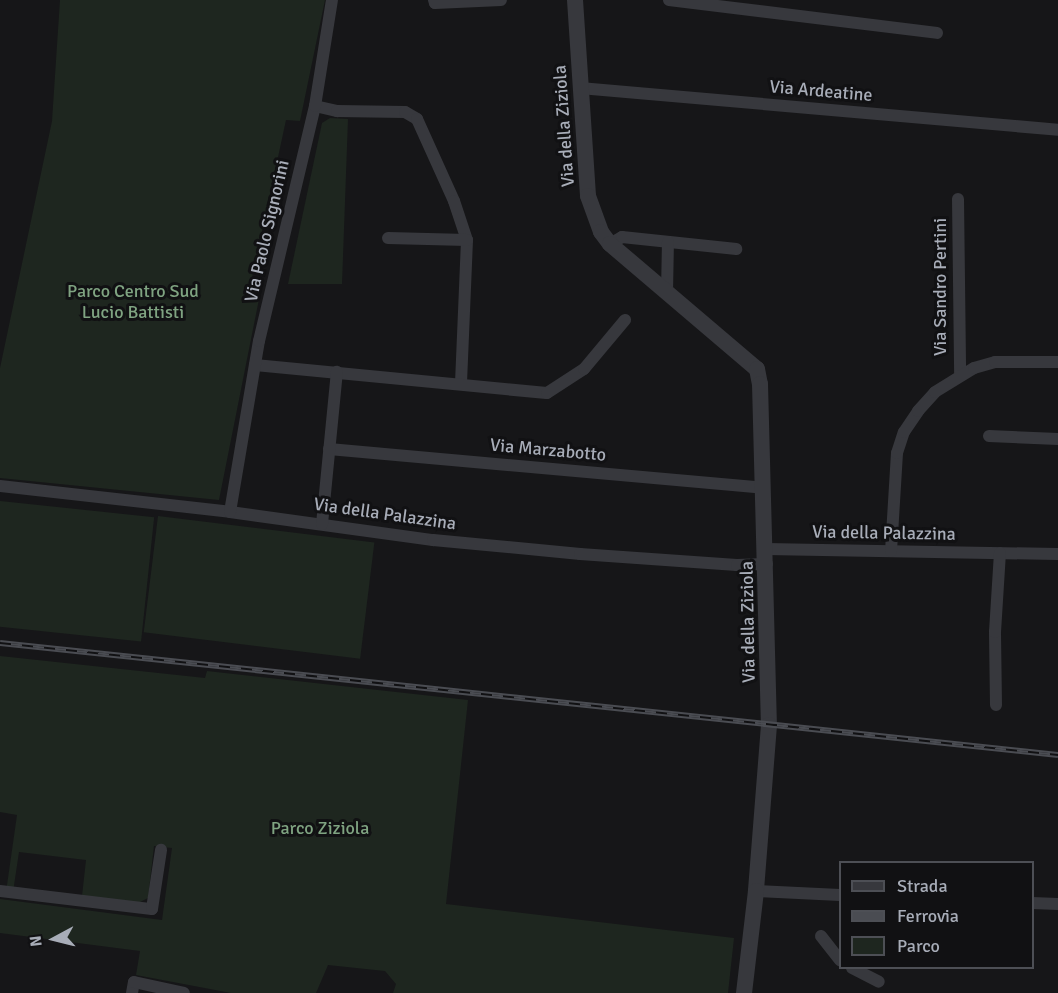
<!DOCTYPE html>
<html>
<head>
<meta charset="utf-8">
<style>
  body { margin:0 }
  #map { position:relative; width:1058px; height:993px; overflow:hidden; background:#161618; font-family:Signika,sans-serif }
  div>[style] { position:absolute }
  .green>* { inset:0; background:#1e261f; transform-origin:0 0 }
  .minor>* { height:12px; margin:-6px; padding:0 6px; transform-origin:6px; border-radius:6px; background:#37383d }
  .tertiary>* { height:16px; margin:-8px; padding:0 8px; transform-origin:8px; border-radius:8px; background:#37383d }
  .rail>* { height:6px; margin-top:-3px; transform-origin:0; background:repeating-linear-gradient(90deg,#111113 0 11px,#4a4c52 0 22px); box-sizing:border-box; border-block:2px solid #4a4c52 }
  span { translate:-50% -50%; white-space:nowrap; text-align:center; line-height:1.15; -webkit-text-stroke:6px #111113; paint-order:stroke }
  .street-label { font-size:18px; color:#a8adb8 }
  .park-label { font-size:18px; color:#7fa381 }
  .legend { position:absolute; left:839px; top:861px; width:195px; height:108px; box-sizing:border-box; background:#111113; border:2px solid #4d4f55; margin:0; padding:8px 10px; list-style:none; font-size:18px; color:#a8adb8 }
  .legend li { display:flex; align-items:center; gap:12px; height:30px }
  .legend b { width:30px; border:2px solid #4d4f55 }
  .north { position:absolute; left:24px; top:909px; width:60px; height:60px; -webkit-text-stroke:4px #111113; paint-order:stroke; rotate:263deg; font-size:16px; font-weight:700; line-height:24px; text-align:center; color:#a8adb8 }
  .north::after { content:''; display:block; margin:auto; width:21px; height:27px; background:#a8adb8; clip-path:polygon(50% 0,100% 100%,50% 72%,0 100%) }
</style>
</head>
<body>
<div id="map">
  <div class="green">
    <div style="clip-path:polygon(60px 0,325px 0,300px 121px,286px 120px,249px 292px,260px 294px,219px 500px,0 478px,0 368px,52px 121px)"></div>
    <div style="clip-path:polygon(330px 118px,348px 119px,342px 284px,288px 284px,322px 123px)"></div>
    <div style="left:0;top:501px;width:155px;height:125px;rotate:6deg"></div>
    <div style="left:158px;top:516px;width:218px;height:117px;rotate:7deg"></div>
    <div style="clip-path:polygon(0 656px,205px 678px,207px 671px,468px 700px,446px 904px,734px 938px,728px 993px,393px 993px,396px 984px,385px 971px,328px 965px,316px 993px,231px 993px,136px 975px,140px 951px,0 933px,0 899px,162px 920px,172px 848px,154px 846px,148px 898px,138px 903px,82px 896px,86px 860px,19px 852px,13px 892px,6px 892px,17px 815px,0 812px)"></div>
  </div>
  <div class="minor">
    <div style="left:434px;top:0;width:3px;rotate:72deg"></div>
    <div style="left:435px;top:3px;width:66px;rotate:-2.6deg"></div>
    <div style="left:669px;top:0;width:270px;rotate:7deg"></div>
    <div style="left:580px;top:88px;width:480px;rotate:5deg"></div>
    <div style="left:315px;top:106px;width:23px;rotate:13deg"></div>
    <div style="left:337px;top:111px;width:68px;rotate:0.8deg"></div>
    <div style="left:405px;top:112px;width:14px;rotate:30deg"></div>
    <div style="left:417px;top:119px;width:90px;rotate:65.7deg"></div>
    <div style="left:454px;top:201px;width:41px;rotate:71.6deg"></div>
    <div style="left:467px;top:240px;width:144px;rotate:92.4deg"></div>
    <div style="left:958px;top:199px;width:176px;rotate:89.3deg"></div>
    <div style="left:388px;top:238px;width:79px;rotate:1.5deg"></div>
    <div style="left:610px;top:244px;width:14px;rotate:-30deg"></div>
    <div style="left:622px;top:237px;width:115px;rotate:6deg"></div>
    <div style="left:667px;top:292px;width:50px;rotate:-88.9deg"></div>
    <div style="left:255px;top:365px;width:293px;rotate:5.5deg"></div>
    <div style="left:547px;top:393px;width:44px;rotate:-33deg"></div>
    <div style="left:584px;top:369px;width:64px;rotate:-50.1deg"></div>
    <div style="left:989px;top:436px;width:69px;rotate:2.5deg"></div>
    <div style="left:329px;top:449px;width:436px;rotate:5.1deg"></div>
    <div style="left:0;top:486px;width:231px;rotate:6.4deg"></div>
    <div style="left:230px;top:512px;width:205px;rotate:7.9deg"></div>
    <div style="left:433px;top:540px;width:148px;rotate:5.4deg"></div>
    <div style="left:580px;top:554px;width:157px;rotate:4deg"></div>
    <div style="left:737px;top:565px;width:30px;rotate:-2deg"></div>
    <div style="left:230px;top:512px;width:173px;rotate:-80.4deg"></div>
    <div style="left:259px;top:341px;width:242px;rotate:-76.6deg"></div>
    <div style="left:315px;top:106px;width:107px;rotate:-80.9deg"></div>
    <div style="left:322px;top:524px;width:153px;rotate:-84.4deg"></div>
    <div style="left:766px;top:549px;width:292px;rotate:1deg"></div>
    <div style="left:891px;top:551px;width:98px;rotate:-86.5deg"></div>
    <div style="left:897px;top:453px;width:22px;rotate:-72deg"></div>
    <div style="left:904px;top:432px;width:25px;rotate:-56deg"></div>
    <div style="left:918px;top:411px;width:25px;rotate:-48deg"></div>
    <div style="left:935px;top:392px;width:46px;rotate:-31.6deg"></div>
    <div style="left:974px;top:368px;width:22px;rotate:-16deg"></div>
    <div style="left:995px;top:362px;width:63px"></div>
    <div style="left:996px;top:705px;width:73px;rotate:-90.8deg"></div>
    <div style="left:995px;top:632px;width:79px;rotate:-86.4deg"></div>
    <div style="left:0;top:891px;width:153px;rotate:6.8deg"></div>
    <div style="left:152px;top:909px;width:60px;rotate:-81.3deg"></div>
    <div style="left:756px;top:891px;width:84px;rotate:2.7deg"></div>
    <div style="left:1032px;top:903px;width:26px;rotate:2deg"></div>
    <div style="left:821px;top:936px;width:31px;rotate:52deg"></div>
    <div style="left:852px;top:968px;width:30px;rotate:27deg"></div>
    <div style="left:132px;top:993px;width:11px;rotate:-80deg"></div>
    <div style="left:134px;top:982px;width:51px;rotate:12.4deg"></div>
  </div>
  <div class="tertiary">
    <div style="left:575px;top:0;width:196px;rotate:86.2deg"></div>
    <div style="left:588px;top:196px;width:38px;rotate:70deg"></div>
    <div style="left:601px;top:232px;width:15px;rotate:53deg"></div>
    <div style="left:610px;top:244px;width:193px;rotate:40.4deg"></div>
    <div style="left:757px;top:369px;width:15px;rotate:79deg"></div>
    <div style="left:760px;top:384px;width:341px;rotate:88.5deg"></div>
    <div style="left:769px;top:725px;width:167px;rotate:94.5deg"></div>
    <div style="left:756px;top:891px;width:103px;rotate:96.7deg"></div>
  </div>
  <div class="rail">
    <div style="left:0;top:643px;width:1064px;rotate:6.04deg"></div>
  </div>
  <div class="street-label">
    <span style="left:821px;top:91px;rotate:5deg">Via Ardeatine</span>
    <span style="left:564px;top:126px;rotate:-94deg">Via della Ziziola</span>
    <span style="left:267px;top:231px;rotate:-77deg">Via Paolo Signorini</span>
    <span style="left:940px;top:287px;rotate:-90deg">Via Sandro Pertini</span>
    <span style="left:548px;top:450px;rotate:5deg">Via Marzabotto</span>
    <span style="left:385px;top:514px;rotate:8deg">Via della Palazzina</span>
    <span style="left:884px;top:533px;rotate:1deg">Via della Palazzina</span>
    <span style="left:748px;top:622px;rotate:-91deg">Via della Ziziola</span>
  </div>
  <div class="park-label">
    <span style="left:133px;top:302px">Parco Centro Sud<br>Lucio Battisti</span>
    <span style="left:320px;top:828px">Parco Ziziola</span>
  </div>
  <ul class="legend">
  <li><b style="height:8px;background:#37383d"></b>Strada</li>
  <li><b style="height:8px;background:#4a4c52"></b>Ferrovia</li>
  <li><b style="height:16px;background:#1e261f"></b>Parco</li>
  </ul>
  <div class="north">N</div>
</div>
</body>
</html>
